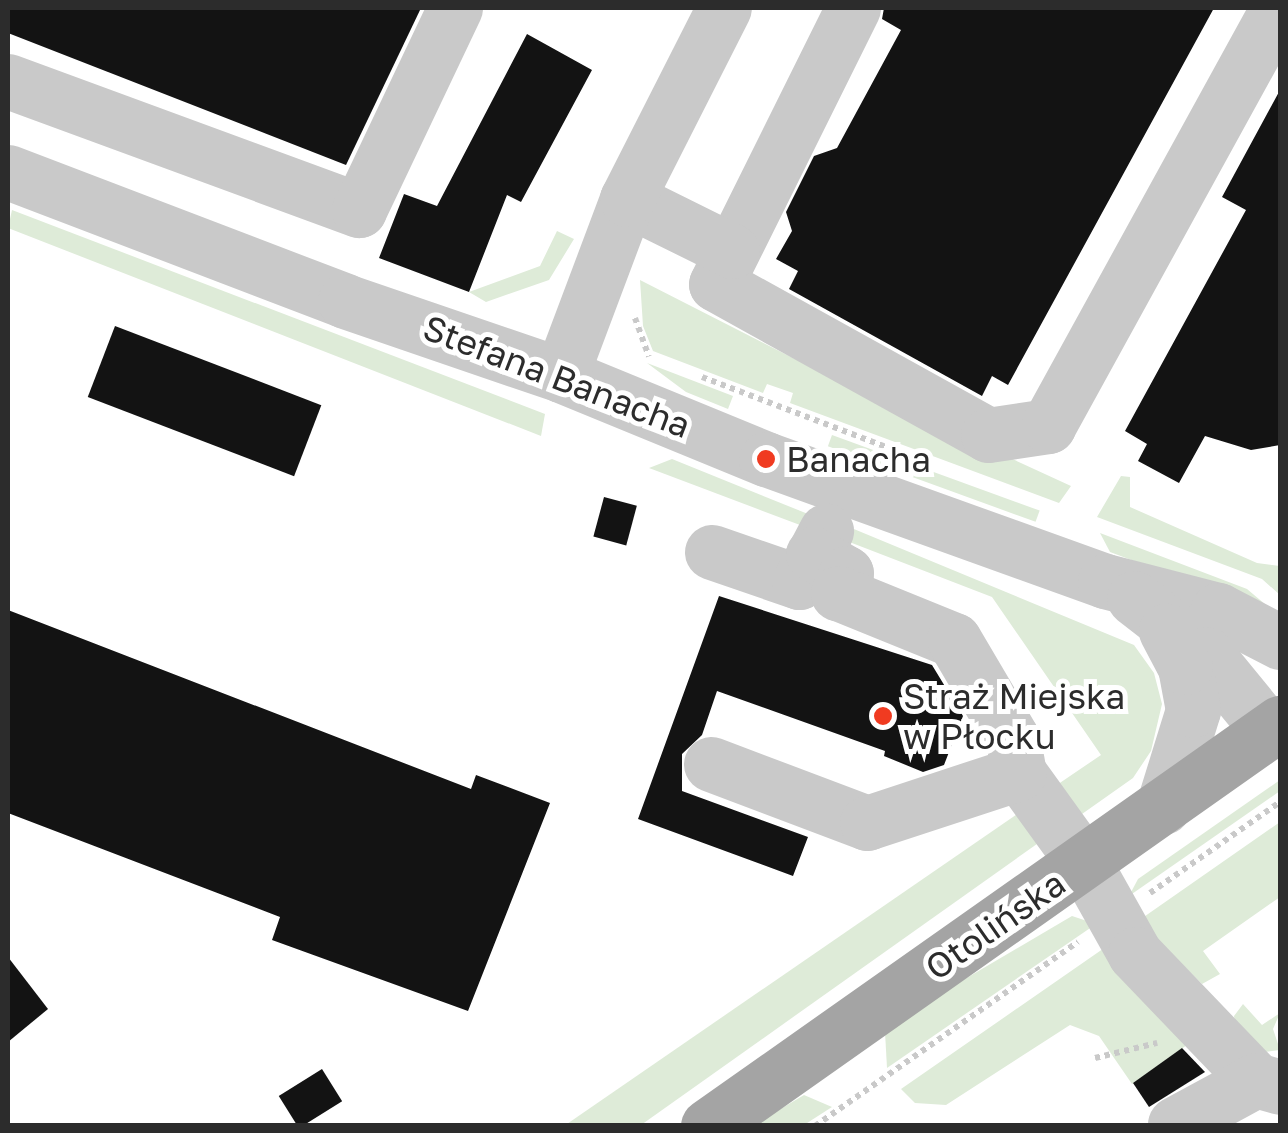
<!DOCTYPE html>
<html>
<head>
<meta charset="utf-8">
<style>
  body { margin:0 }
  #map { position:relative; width:1288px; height:1133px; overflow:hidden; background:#fff; font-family:"Golos Text",sans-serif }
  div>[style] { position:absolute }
  .green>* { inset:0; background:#deebd8; transform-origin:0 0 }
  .building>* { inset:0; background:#131313; transform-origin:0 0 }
  .path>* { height:6px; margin-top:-3px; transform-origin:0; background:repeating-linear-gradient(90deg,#c9c9c9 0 5px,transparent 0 10px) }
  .minor>* { height:55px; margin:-27.5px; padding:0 27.5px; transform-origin:27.5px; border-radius:27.5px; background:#c9c9c9 }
  .major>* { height:55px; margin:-27.5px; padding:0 27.5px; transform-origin:27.5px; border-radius:27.5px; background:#a4a4a4 }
  .dots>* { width:28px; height:28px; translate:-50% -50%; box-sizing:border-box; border:5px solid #fff; border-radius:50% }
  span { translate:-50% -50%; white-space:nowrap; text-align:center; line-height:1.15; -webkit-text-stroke:10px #fff; paint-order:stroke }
  .street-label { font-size:35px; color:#2c2c2c }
  .poi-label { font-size:35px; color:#2c2c2c }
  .left { translate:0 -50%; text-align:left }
  .frame { position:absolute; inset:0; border:10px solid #2c2c2c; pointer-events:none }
</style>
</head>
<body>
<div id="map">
  <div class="green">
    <div style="clip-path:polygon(12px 210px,545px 414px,541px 436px,8px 228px)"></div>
    <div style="clip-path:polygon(557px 231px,574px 239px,549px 280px,486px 302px,469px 292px,540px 266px)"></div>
    <div style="clip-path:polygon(640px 280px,791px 357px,1071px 486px,1059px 503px,790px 403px,793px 393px,767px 384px,763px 393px,653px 351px,643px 326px)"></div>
    <div style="clip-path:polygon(647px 363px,733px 396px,728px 409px,686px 392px)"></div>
    <div style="left:832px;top:435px;width:221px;height:12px;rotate:20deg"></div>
    <div style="clip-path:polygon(672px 459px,808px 514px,808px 528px,649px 468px)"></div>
    <div style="clip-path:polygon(1121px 476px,1130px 477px,1130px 507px,1257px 563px,1280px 566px,1280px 595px,1262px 579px,1097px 517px)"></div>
    <div style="clip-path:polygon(849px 527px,1134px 645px,1154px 673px,1162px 704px,1151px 751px,1133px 778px,1065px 826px,1045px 793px,1101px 755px,992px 597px,839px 538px)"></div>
    <div style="clip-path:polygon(1100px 533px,1247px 589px,1278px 615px,1110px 552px)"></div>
    <div style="clip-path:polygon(1280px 780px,1280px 791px,1129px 896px,1138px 879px)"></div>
    <div style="clip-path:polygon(1020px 812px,1044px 839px,641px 1125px,564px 1126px)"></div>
    <div style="clip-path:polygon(1280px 822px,1280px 897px,1203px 951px,1220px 974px,1202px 984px,1138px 921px)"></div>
    <div style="clip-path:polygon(1072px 916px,1096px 924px,887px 1068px,885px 1032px,902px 1016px)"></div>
    <div style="clip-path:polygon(1110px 944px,1194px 1040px,1132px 1084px,1099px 1036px,1070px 1025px,946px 1105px,915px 1103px,901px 1089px)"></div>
    <div style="clip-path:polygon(1243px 1004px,1262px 1025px,1280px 1013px,1273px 1029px,1280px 1050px,1265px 1052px,1236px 1029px,1234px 1016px)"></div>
    <div style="clip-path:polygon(804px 1095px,832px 1107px,804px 1125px,752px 1126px)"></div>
  </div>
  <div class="building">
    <div style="clip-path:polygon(8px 8px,421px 8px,346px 165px,8px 33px)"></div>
    <div style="clip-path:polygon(884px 8px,1214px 8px,1008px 385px,992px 376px,982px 396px,789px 289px,798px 271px,776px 259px,792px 231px,786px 212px,814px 156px,837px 148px,901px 30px,882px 19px)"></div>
    <div style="clip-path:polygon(527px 34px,592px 70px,521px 202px,507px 195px,469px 292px,379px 258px,404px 194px,437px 206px)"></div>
    <div style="clip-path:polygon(1280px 90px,1280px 445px,1251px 450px,1205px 436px,1179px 483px,1138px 461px,1147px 444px,1125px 431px,1246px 210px,1222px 197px)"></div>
    <div style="left:115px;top:326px;width:221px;height:76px;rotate:21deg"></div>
    <div style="left:604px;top:497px;width:34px;height:41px;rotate:15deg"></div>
    <div style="clip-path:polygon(719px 596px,932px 665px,963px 716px,944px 765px,923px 772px,884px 756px,885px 751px,717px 691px,702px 735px,682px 754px,682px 791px,808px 837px,793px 876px,638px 819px)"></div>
    <div style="clip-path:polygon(8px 610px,471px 789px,476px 775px,550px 803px,468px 1011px,272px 940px,280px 917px,8px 813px)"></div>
    <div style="clip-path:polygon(8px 957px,48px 1009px,8px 1042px)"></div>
    <div style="clip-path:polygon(1182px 1048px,1205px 1072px,1149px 1107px,1133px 1083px)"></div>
    <div style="left:322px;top:1069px;width:38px;height:51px;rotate:58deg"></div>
  </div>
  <div class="path">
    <div style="left:635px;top:318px;width:41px;rotate:70.3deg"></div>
    <div style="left:702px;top:377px;width:228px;rotate:20.8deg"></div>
    <div style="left:1150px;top:893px;width:159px;rotate:-35deg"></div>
    <div style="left:1095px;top:1058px;width:64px;rotate:-13.6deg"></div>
    <div style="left:815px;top:1126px;width:321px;rotate:-35deg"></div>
  </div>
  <div class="minor">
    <div style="left:853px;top:8px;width:308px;rotate:116.4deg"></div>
    <div style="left:716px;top:284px;width:311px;rotate:29deg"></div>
    <div style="left:988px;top:435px;width:61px;rotate:-8.5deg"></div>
    <div style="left:1048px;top:426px;width:477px;rotate:-61.2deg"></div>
    <div style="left:8px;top:81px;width:374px;rotate:20.2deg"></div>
    <div style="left:359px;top:210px;width:224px;rotate:-64.6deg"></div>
    <div style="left:8px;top:172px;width:361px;rotate:20.9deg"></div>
    <div style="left:345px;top:301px;width:228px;rotate:18.9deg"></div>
    <div style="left:561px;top:375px;width:222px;rotate:22.3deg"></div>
    <div style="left:766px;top:459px;width:360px;rotate:19.8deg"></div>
    <div style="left:1105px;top:581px;width:117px;rotate:14.4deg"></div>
    <div style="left:1218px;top:610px;width:70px;rotate:27.3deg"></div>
    <div style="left:627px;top:199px;width:117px;rotate:26.3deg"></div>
    <div style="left:561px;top:375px;width:188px;rotate:-69.4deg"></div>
    <div style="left:627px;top:199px;width:214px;rotate:-63.1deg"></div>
    <div style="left:712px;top:552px;width:92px;rotate:19deg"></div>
    <div style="left:799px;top:582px;width:58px;rotate:-62.1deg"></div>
    <div style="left:813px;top:554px;width:38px;rotate:30deg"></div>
    <div style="left:846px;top:573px;width:22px;rotate:112deg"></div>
    <div style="left:838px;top:593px;width:125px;rotate:22.1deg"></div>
    <div style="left:954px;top:640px;width:116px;rotate:59.5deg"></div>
    <div style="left:1013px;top:740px;width:34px;rotate:80deg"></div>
    <div style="left:1019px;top:773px;width:111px;rotate:54.2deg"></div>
    <div style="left:1084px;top:863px;width:104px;rotate:60.7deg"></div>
    <div style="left:1135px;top:954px;width:175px;rotate:46.2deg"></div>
    <div style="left:1256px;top:1080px;width:25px;rotate:16deg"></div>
    <div style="left:1134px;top:598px;width:91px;rotate:37.9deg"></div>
    <div style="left:1206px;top:654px;width:99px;rotate:50.7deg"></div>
    <div style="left:711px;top:764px;width:167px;rotate:20.7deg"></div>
    <div style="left:867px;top:823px;width:160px;rotate:-18.2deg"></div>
    <div style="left:1163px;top:807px;width:102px;rotate:-72.8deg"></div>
    <div style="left:1193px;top:710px;width:44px;rotate:-100.5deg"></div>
    <div style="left:1185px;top:667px;width:41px;rotate:-117.8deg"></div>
    <div style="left:1175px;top:1124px;width:92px;rotate:-28.5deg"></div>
  </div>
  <div class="major">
    <div style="left:708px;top:1126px;width:700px;rotate:-35.17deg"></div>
  </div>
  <div class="dots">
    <div style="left:766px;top:459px;background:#f03b21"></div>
    <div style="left:883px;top:716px;background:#f03b21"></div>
  </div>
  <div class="street-label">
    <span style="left:557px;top:376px;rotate:21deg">Stefana Banacha</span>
    <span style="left:995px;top:925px;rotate:-35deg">Otolińska</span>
  </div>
  <div class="poi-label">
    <span class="left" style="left:786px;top:459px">Banacha</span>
    <span class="left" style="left:903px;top:716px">Straż Miejska<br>w Płocku</span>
  </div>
  <div class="frame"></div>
</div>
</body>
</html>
